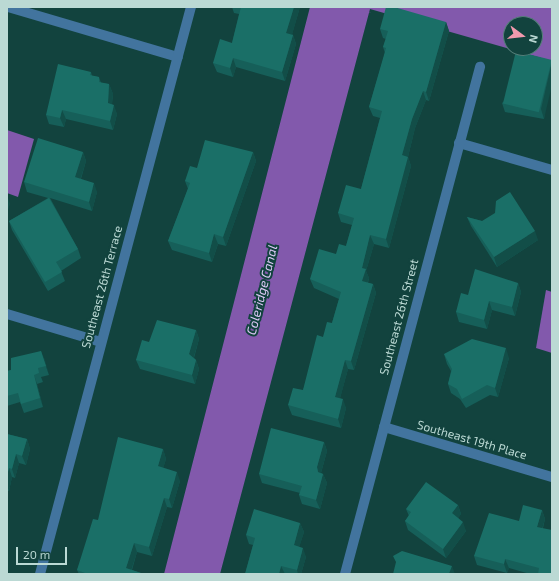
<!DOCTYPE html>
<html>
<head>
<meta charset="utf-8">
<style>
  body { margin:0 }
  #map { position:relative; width:559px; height:581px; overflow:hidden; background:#12433e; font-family:"Exo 2",sans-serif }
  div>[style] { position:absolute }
  .water>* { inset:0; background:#8259ac }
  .minor>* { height:10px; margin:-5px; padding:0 5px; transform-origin:5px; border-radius:5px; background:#42749e }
  .wall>* { inset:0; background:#165f59 }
  .shaded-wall>* { inset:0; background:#124e48 }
  .building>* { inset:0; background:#1a6f67; transform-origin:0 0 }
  span { translate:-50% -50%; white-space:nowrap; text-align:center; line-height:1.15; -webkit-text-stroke:4px #12433e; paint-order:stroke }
  .street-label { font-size:12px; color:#bbd9d4 }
  .water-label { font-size:13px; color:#ddc9f6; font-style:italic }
  .frame { position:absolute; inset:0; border:8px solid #bbd9d4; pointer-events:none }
  .north { position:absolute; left:503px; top:16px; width:40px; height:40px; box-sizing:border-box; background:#12433e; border:1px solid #567f7a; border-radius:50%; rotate:105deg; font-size:11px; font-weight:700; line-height:16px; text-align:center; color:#bbd9d4 }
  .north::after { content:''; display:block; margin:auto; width:14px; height:18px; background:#f29aae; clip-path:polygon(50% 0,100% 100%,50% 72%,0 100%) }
  .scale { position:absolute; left:16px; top:547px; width:51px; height:18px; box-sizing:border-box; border:2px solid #bbd9d4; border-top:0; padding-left:5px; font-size:12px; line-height:14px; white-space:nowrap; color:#bbd9d4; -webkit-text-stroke:3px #12433e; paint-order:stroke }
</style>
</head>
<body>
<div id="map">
  <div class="water">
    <div style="clip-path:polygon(evenodd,310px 7px,552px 7px,552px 61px,370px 9px,220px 574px,164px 574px,310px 7px,511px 24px,535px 24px,535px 48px,511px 48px,511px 24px)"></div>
    <div style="clip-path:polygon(7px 130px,34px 139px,18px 197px,7px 193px)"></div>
    <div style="clip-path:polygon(546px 290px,552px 292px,552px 353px,536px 348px)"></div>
  </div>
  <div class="minor">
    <div style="left:8px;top:7px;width:177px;rotate:16.4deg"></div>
    <div style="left:459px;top:143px;width:97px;rotate:16.2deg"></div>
    <div style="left:7px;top:314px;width:98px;rotate:16.6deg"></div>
    <div style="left:384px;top:427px;width:175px;rotate:16.6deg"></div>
    <div style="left:40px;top:574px;width:587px;rotate:-75.09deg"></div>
    <div style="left:345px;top:574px;width:525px;rotate:-75.09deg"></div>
  </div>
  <div class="wall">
    <div style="clip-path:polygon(232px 7px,300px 7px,292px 34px,293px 35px,296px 44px,285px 81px,236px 67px,233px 77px,217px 72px,213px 63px,232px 43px,239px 14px,234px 13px)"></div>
    <div style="clip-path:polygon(446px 22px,449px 31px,429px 101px,426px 100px,415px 128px,408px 157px,411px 166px,389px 248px,374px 244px,366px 271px,369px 278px,368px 283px,373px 284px,376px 293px,354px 370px,348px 369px,340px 398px,346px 408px,341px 428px,292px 415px,288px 405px,303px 390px,323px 337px,332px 323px,339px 299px,314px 288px,310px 279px,336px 254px,346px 246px,352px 225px,341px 222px,338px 213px,361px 189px,380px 118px,373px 116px,369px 107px,385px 53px,383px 47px,386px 39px,383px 38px,380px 29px)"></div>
    <div style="clip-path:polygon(552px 60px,544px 119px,505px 112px,502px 103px)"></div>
    <div style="clip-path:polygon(91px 72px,92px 76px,99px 77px,101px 83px,109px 84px,113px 94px,112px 104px,117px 114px,113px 130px,66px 119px,64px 127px,49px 124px,46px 115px)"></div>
    <div style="clip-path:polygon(83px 152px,86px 161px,81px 179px,97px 192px,92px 211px,50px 198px,78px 249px,81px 258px,61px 271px,65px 281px,48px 291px,12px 230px,9px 221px,48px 198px,27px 192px,24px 182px)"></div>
    <div style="clip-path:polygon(253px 152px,256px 161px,226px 246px,218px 244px,212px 262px,172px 250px,168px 241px,188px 189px,185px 181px,197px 168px)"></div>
    <div style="clip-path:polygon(467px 217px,482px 221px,538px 240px,497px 267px,471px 226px)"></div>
    <div style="clip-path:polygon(518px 283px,521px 292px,515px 316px,492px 310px,487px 329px,459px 322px,456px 312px,468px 295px)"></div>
    <div style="clip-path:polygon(196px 330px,199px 339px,194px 358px,196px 360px,199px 369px,195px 384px,140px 369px,136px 360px,149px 342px)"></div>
    <div style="clip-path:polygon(41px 351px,49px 375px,41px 377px,43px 382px,37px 384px,43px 407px,24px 413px,20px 402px,7px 406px,7px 371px,11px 370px)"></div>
    <div style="clip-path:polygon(444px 354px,509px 358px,498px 397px,490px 395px,466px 408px,460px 399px,451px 393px,448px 384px,451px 371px,447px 364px)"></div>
    <div style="clip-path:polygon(7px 434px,27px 439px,30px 449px,26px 465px,19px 463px,15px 478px,12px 477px,9px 491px,7px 490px)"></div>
    <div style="clip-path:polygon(324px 442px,327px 451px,321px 473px,323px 474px,327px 483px,320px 509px,302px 504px,299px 495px,300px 493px,262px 483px,259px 474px)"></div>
    <div style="clip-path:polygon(163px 449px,166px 459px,163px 468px,180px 481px,172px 508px,167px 507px,152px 556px,137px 552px,132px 570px,141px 573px,142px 574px,79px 574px,77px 570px,98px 520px)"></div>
    <div style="clip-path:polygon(458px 505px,461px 514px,458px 518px,466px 531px,446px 558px,408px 530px,405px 521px,409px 516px,406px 509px)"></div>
    <div style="clip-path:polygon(542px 510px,545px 519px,543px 528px,552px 574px,530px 574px,509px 568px,507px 573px,477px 565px,474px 556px,519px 521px)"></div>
    <div style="clip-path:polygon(300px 523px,304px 532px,299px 547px,306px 557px,301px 574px,245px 574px,253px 545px,249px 544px,246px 535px)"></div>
  </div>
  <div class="shaded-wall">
    <div style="clip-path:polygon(294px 7px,300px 7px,290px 42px,286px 33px)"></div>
    <div style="clip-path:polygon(446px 22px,449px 31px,429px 101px,426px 92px)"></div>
    <div style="clip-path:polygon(293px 35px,296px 44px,285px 81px,282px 72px)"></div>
    <div style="clip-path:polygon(233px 58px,236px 67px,233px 77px,230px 68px)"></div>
    <div style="clip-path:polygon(552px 62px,552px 85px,544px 119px,541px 109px)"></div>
    <div style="clip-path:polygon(109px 84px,113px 94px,111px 112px,108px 103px)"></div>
    <div style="clip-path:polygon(423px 91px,426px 100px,415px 128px,408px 157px,411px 166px,389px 248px,386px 239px,402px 155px,412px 119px)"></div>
    <div style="clip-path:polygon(114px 105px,117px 114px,113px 130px,110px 121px)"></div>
    <div style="clip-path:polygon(62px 110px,66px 119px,64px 127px,60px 118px)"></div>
    <div style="clip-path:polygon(83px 152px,86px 161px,78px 187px,75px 177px)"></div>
    <div style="clip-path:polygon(253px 152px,256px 161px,226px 246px,223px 237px)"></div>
    <div style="clip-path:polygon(94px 183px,97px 192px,92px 211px,89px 202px)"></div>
    <div style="clip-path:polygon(7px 195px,10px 204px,7px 213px)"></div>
    <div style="clip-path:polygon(535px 231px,538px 240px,497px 267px,494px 257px)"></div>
    <div style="clip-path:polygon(214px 234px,218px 244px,212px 262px,209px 253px)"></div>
    <div style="clip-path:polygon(370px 235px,374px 244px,366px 271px,369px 278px,365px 290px,362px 281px,362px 268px)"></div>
    <div style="clip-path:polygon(518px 283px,521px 292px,515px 316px,512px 307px)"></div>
    <div style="clip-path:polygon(373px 284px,376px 293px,354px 370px,351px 361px)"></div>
    <div style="clip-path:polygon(489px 301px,492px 310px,487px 329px,484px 320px)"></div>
    <div style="clip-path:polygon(196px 330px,199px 339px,192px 363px,189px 354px)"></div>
    <div style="clip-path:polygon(506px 348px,509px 358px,498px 397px,495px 388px)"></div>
    <div style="clip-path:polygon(41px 351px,45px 360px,49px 375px)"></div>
    <div style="clip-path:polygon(196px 360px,199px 369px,195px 384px,192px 375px)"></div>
    <div style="clip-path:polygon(345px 360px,348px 369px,338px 406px,335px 397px)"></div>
    <div style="clip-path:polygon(34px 375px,37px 384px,43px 407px,40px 398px)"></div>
    <div style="clip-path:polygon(343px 399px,346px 408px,341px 428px,338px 419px)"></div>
    <div style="clip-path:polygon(27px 439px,30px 449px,26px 465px,22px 456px)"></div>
    <div style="clip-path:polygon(324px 442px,327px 451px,320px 476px,318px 472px,317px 467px)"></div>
    <div style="clip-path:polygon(163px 449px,166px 459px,161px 475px,158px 466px)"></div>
    <div style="clip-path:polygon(16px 454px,19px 463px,15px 478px,12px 469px)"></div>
    <div style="clip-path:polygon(9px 468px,12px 477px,9px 491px,7px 486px,7px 476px)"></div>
    <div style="clip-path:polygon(177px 472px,180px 481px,172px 508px,169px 499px)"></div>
    <div style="clip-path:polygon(323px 474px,327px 483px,320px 509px,316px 500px)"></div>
    <div style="clip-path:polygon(164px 498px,167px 507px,152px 556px,149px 547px)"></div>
    <div style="clip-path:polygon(458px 505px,461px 514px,455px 523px,452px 513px)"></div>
    <div style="clip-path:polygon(542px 510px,545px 519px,540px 536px,537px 527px)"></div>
    <div style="clip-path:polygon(463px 522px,466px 531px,446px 558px,443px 549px)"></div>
    <div style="clip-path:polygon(300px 523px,304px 532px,297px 554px,294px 545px)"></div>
    <div style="clip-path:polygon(134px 543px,137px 552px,130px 574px,126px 568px)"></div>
    <div style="clip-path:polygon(303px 548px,306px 557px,301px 574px,298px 574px,297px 570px)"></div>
    <div style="clip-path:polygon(505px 559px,509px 568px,507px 573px,504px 564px)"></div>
    <div style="clip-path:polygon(281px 566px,285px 574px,279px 574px)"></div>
    <div style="clip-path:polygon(452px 566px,455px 574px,449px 574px)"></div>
  </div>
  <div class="building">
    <div style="clip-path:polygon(241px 7px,294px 7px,286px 33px,293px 35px,282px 72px,233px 58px,230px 68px,213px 63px,220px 39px,232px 43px)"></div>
    <div style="clip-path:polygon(386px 7px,394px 7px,446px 22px,426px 92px,423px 91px,412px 119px,402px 155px,408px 157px,386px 239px,370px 235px,362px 268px,366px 269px,362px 281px,373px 284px,351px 361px,345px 360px,335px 397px,343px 399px,338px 419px,288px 405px,293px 388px,303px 390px,317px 335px,323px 337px,327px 322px,332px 323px,341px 292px,310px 279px,319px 249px,336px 254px,339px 244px,346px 246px,354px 218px,338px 213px,346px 185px,361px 189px,382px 111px,369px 107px,386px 48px,383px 47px,388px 31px,380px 29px)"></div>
    <div style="left:516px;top:51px;width:37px;height:54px;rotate:14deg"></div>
    <div style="clip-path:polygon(58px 64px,91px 72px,90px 75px,99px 77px,99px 82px,109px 84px,108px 103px,114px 105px,110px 121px,62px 110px,60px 118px,46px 115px)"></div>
    <div style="clip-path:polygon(38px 138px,83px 152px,75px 177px,94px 183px,89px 202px,24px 182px)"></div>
    <div style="clip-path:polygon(205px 140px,253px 152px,223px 237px,214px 234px,209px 253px,168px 241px,190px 183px,185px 181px,190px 166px,197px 168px)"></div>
    <div style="clip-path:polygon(510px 192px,535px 231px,494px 257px,467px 217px,482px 221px,495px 213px,496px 201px)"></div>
    <div style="clip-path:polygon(49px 198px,78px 249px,56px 262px,62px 272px,45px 282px,9px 221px)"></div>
    <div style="clip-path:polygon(475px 269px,518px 283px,512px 307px,489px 301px,484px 320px,456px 312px,461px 293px,468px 295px)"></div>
    <div style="clip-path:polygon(157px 320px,196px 330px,189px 354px,196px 360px,192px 375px,136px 360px,142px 340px,149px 342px)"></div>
    <div style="clip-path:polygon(472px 339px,506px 348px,495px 388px,487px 385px,462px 399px,457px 389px,448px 384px,452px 369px,444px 354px)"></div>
    <div style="clip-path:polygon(41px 351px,46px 366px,38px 368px,39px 373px,34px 375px,40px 398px,21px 404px,18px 393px,7px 396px,7px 371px,11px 370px,11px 358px)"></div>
    <div style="clip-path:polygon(271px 428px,324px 442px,317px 467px,318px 472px,323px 474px,316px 500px,299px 495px,302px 486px,259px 474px)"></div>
    <div style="clip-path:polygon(7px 434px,27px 439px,22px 456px,16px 454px,12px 469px,9px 468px,7px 476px)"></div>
    <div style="clip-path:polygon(118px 437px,163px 449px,158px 466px,177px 472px,169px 499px,164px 498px,149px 547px,134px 543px,126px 568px,141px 573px,141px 574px,84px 574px,85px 573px,77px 570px,93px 519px,98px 520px)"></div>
    <div style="clip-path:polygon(426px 482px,458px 505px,452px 513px,463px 522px,443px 549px,405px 521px,411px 512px,406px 509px)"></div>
    <div style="clip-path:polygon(523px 505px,542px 510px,537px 527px,552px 530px,552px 574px,538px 574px,539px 568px,505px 559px,504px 564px,474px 556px,489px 513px,519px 521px)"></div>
    <div style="clip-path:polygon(254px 509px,300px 523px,294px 545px,303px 548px,297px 570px,281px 566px,279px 574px,245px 574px,255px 538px,246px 535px)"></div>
    <div style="clip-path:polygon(402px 551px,452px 566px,449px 574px,393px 574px,396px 562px,393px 556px)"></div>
  </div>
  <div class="street-label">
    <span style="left:102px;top:287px;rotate:-75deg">Southeast 26th Terrace</span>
    <span style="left:399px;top:317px;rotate:-75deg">Southeast 26th Street</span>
    <span style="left:472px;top:440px;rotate:16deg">Southeast 19th Place</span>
  </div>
  <div class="water-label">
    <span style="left:262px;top:290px;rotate:-76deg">Coleridge Canal</span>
  </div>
  <div class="frame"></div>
  <div class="north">N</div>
  <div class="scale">20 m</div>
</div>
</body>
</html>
